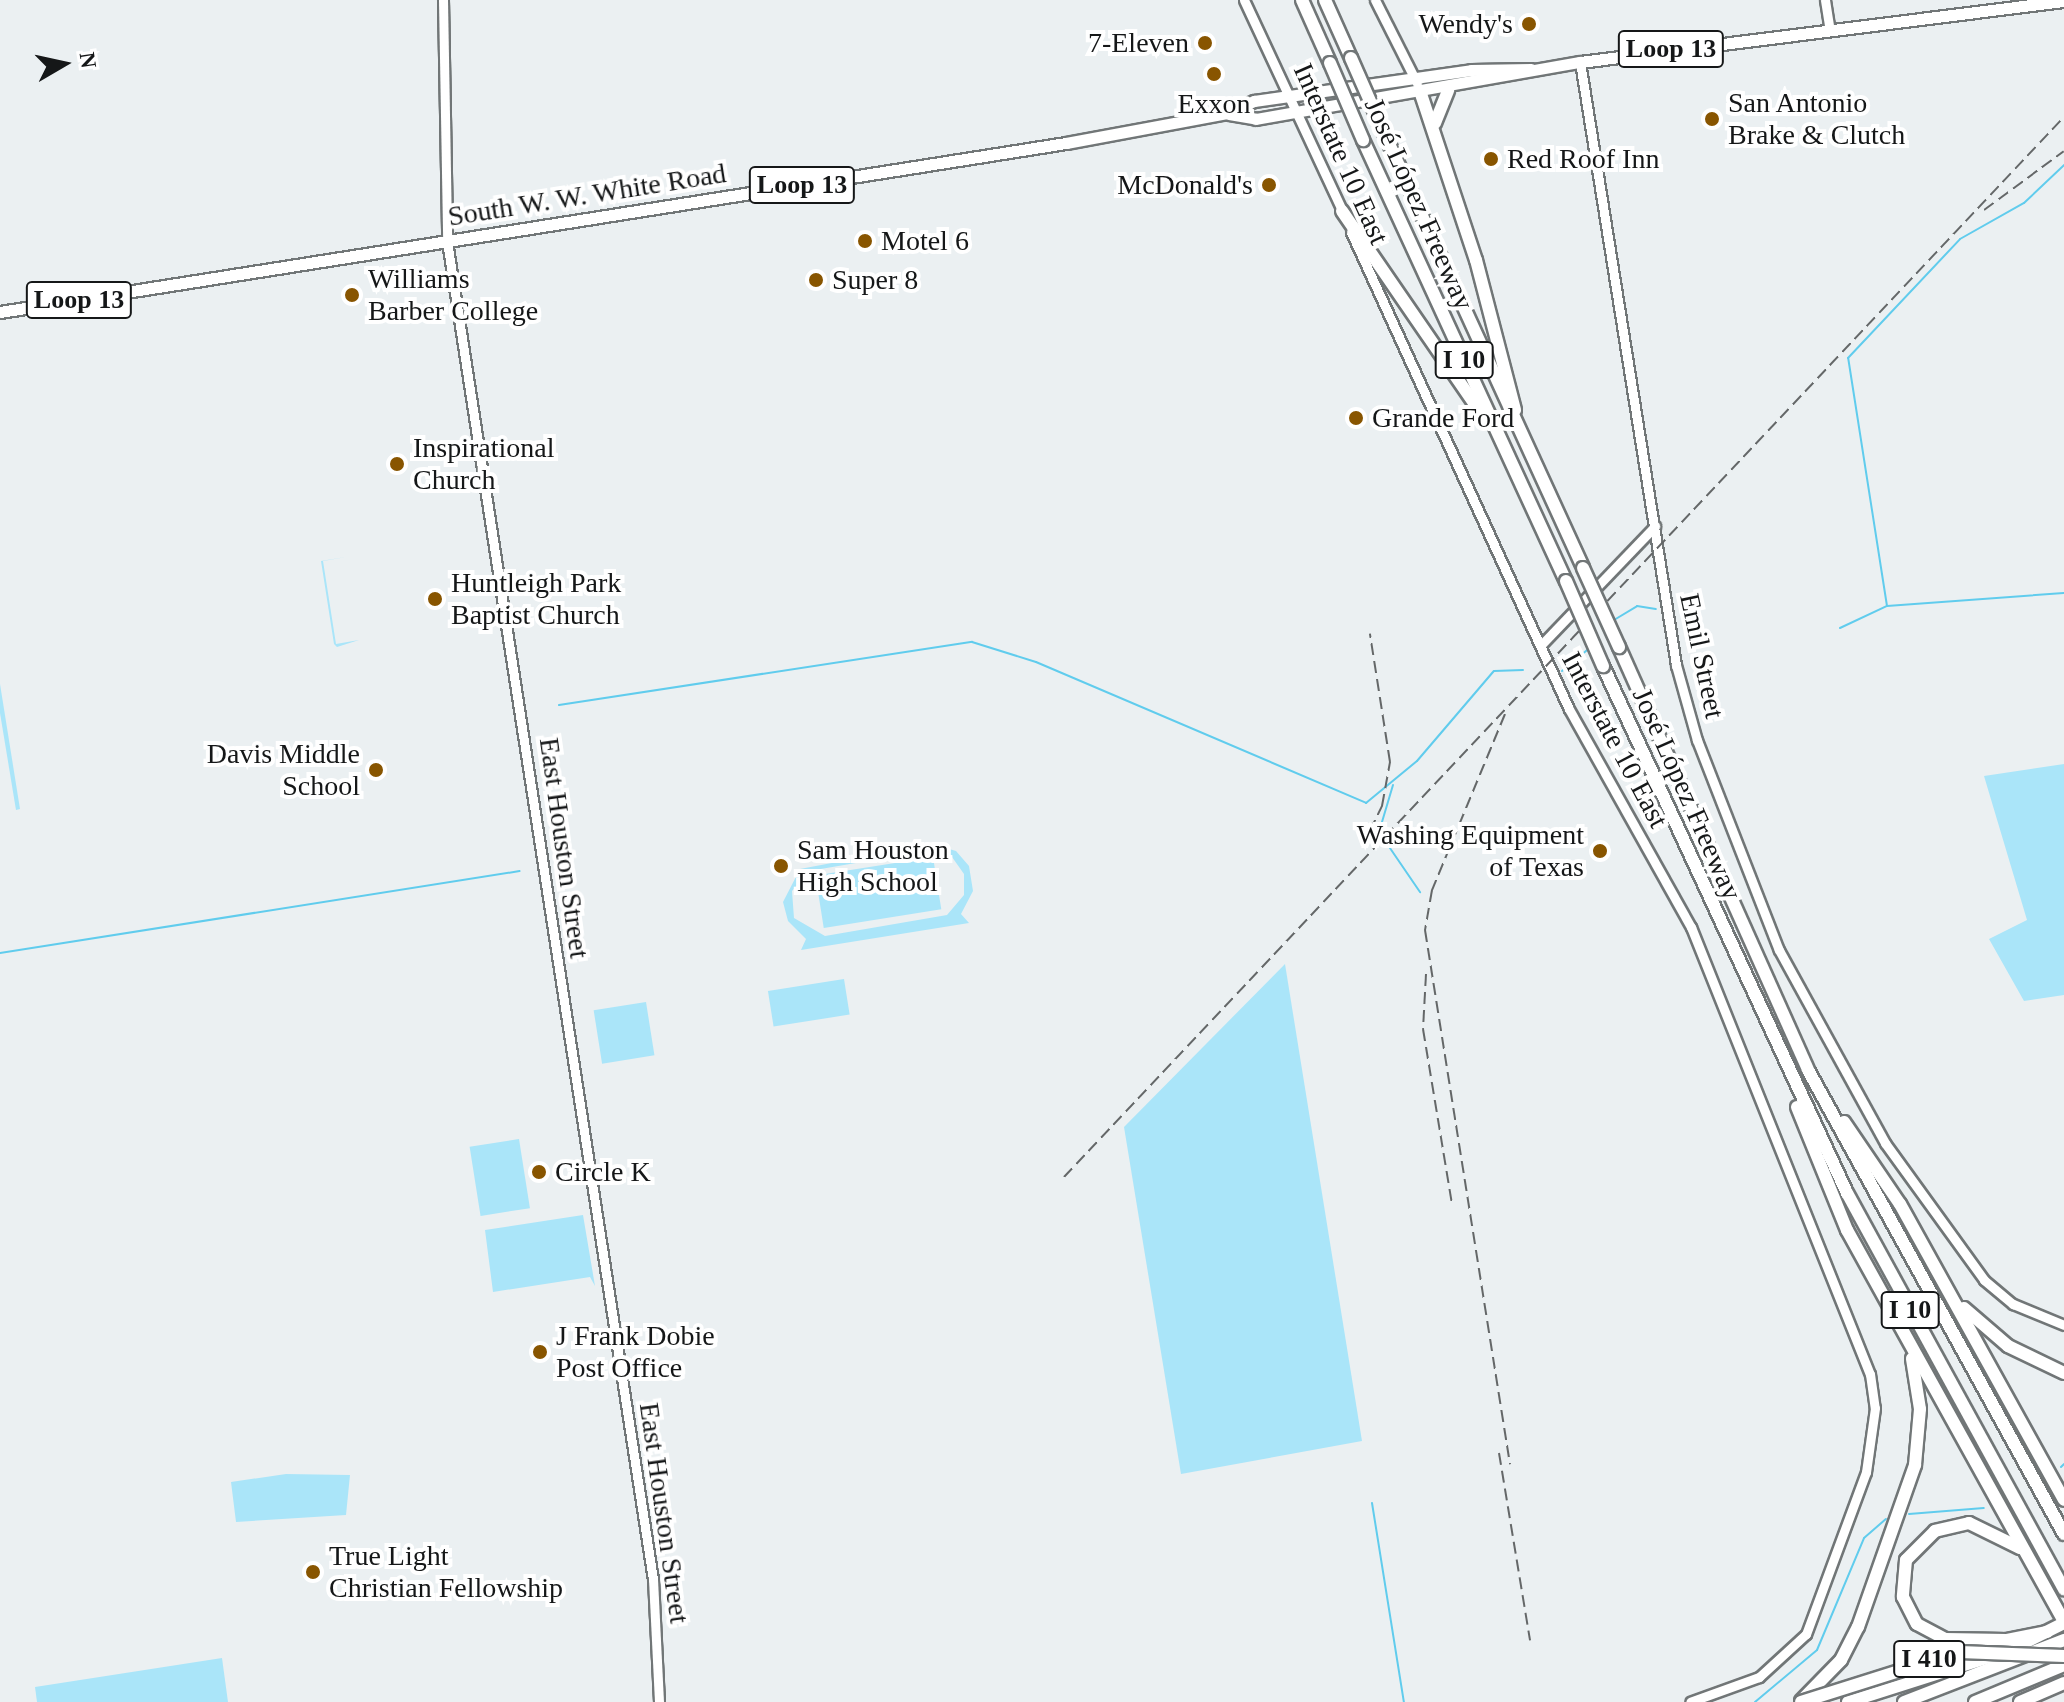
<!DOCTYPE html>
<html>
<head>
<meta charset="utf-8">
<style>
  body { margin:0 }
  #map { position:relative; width:2064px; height:1702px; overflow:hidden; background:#ebf0f2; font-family:Georgia,serif }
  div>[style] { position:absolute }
  .green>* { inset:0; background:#aae5f9; transform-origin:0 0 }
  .stream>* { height:2px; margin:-1px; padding:0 1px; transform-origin:1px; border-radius:1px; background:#60cced }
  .roads { filter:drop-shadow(2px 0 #717677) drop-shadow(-2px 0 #717677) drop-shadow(0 2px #717677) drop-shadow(0 -2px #717677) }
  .secondary>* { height:9px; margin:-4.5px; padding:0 4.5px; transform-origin:4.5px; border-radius:4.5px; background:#fff }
  .primary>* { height:11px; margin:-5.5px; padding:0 5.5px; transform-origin:5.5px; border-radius:5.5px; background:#fff }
  .motorway>* { height:12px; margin:-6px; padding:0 6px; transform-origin:6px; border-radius:6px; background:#fff }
  .rail>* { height:2px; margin-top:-1px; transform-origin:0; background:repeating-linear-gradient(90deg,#646768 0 12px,transparent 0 18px) }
  .bridges { filter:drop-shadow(2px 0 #717677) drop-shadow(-2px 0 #717677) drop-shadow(0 2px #717677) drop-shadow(0 -2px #717677) }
  .motorway-bridge>* { height:12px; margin:-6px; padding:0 6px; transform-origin:6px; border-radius:6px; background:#fff }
  .dots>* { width:22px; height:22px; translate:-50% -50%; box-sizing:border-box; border:4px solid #fff; border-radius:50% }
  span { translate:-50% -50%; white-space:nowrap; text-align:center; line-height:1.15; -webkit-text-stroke:8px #fff; paint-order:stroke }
  .shield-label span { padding:2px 6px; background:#fff; border:2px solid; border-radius:6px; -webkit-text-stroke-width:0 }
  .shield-label { font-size:26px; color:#151718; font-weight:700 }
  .poi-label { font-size:28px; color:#151718 }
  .right { translate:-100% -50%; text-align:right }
  .left { translate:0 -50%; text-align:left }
  .street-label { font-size:28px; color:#151718 }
  .north { position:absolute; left:24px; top:24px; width:80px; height:80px; -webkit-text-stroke:6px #fff; paint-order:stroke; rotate:81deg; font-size:22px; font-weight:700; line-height:32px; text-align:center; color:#151718 }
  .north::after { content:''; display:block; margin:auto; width:28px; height:36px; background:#151718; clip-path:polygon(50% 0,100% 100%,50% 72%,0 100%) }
</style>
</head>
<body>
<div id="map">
  <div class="green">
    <div style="clip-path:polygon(346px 557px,323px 561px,336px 644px,359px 640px,337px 647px,334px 644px,321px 561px)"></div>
    <div style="clip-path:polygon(0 684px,20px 809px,16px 810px,0 713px)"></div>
    <div style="clip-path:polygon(2064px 764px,2064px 995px,2024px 1001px,1989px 939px,2027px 920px,1984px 776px)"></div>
    <div style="clip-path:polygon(evenodd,932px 844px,956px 851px,969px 866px,973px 891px,961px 914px,969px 923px,801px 950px,806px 939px,788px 921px,783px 902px,800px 869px,932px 844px,926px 851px,952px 857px,964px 874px,964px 895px,947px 915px,825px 936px,794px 918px,792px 891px,809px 871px,926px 851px)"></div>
    <div style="left:933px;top:857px;width:53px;height:119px;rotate:81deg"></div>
    <div style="clip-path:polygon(1285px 964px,1362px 1441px,1181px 1474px,1124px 1127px)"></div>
    <div style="left:844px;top:979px;width:36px;height:77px;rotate:81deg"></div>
    <div style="left:646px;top:1002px;width:54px;height:53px;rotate:81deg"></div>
    <div style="left:519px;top:1139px;width:70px;height:50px;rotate:81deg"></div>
    <div style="clip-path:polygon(583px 1215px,595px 1286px,590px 1277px,493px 1292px,485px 1230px)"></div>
    <div style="clip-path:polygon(286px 1474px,350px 1475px,346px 1515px,236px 1522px,231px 1482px)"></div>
    <div style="clip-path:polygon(222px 1658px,228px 1702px,37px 1702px,35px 1687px)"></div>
  </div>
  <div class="stream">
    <div style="left:1887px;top:606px;width:251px;rotate:-98.9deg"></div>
    <div style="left:1848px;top:358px;width:163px;rotate:-46.7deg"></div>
    <div style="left:1960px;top:239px;width:73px;rotate:-29.4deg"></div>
    <div style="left:2024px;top:203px;width:55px;rotate:-43.5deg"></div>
    <div style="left:1614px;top:620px;width:27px;rotate:-31deg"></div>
    <div style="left:1637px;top:606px;width:19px;rotate:9deg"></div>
    <div style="left:1840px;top:628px;width:52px;rotate:-25.1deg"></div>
    <div style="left:1887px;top:606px;width:177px;rotate:-4.2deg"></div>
    <div style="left:1562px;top:671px;width:34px;rotate:-40deg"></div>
    <div style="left:559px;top:705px;width:418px;rotate:-8.7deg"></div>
    <div style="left:972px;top:642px;width:67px;rotate:17.4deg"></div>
    <div style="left:1036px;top:662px;width:359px;rotate:23.1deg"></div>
    <div style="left:1366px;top:803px;width:66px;rotate:-39.5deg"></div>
    <div style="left:1417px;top:761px;width:118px;rotate:-49.5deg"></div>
    <div style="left:1494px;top:671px;width:29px;rotate:-2deg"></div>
    <div style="left:1393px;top:785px;width:49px;rotate:106.6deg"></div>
    <div style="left:1379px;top:832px;width:73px;rotate:55.7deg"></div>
    <div style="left:0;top:953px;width:526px;rotate:-8.96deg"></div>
    <div style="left:2061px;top:1467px;width:4px;rotate:-45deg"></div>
    <div style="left:1372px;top:1503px;width:202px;rotate:80.9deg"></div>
    <div style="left:1909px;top:1514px;width:75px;rotate:-4.6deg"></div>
    <div style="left:1755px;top:1702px;width:81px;rotate:-40deg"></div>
    <div style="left:1817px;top:1650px;width:121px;rotate:-67.2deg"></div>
    <div style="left:1864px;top:1538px;width:29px;rotate:-41deg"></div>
  </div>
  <div class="roads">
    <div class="secondary">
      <div style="left:443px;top:0;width:241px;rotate:89deg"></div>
      <div style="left:447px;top:241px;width:1354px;rotate:81.25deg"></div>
      <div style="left:653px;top:1579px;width:123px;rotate:87.2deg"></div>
      <div style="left:1244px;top:0;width:236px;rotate:65deg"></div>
      <div style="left:1375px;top:0;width:93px;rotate:63.2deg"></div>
      <div style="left:1825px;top:0;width:26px;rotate:81deg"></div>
      <div style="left:1580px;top:62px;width:611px;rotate:80.95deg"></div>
      <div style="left:1676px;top:665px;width:78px;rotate:74.4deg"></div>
      <div style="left:1697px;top:740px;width:225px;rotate:68.7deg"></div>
      <div style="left:1779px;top:950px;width:220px;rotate:61.2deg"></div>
      <div style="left:1885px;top:1143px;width:169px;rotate:54.1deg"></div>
      <div style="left:1984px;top:1280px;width:38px;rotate:40deg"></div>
      <div style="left:2013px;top:1304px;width:55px;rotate:22.4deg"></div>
      <div style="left:1351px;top:232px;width:524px;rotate:65.44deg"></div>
      <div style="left:1569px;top:709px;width:250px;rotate:60.8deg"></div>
      <div style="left:1691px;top:927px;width:482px;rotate:68.2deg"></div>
      <div style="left:1870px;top:1374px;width:34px;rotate:82deg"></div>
      <div style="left:1875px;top:1408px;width:65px;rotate:98deg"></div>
      <div style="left:1866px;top:1472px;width:173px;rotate:110.3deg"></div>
      <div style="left:1806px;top:1634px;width:64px;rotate:137.5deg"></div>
      <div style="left:1759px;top:1677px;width:73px;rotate:160.1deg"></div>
      <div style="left:1541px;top:645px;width:165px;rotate:-46.2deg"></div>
    </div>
    <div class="primary">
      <div style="left:1229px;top:114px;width:27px;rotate:10deg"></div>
      <div style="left:1256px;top:119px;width:329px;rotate:-10deg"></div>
      <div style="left:1580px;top:62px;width:488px;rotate:-7.2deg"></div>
      <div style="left:0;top:312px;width:1079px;rotate:-9.01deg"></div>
      <div style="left:1066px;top:143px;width:165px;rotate:-10.5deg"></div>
      <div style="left:1228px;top:113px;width:29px;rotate:-25deg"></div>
      <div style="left:1254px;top:101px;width:219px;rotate:-8.1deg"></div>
      <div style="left:1471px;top:70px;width:60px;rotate:-1deg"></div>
    </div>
    <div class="motorway">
      <div style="left:1302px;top:0;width:69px;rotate:66deg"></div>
      <div style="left:1325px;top:0;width:64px;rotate:65.9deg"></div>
      <div style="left:1421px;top:94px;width:175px;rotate:71.7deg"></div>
      <div style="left:1476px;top:260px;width:155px;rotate:75.4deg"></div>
      <div style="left:1435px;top:123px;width:35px;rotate:-68deg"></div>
      <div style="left:1385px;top:135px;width:476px;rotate:65.4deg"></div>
      <div style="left:1363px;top:140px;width:485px;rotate:65.3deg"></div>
      <div style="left:1342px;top:211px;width:245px;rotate:55.5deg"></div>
      <div style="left:1619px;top:647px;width:463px;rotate:65.9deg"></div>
      <div style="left:1808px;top:1070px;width:530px;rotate:61.11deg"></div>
      <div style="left:1603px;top:666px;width:581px;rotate:65.16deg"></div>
      <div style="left:1847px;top:1193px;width:452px;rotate:61.3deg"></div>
      <div style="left:1797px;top:1107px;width:133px;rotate:67.9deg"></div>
      <div style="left:1847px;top:1230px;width:448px;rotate:61deg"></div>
      <div style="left:1844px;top:1122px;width:99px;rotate:55.7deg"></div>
      <div style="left:1900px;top:1204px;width:338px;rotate:61deg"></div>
      <div style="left:1964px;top:1308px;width:58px;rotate:40.8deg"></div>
      <div style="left:2008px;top:1346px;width:62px;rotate:25.7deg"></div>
      <div style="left:2020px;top:1548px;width:57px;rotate:-153.9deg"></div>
      <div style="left:1969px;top:1523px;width:35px;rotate:167deg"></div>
      <div style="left:1935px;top:1531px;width:41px;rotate:135deg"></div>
      <div style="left:1906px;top:1560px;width:37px;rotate:95deg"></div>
      <div style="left:1903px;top:1597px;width:30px;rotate:63deg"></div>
      <div style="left:1917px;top:1624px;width:32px;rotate:28deg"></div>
      <div style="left:1945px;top:1639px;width:62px;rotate:0.9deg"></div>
      <div style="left:2007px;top:1640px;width:41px;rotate:-11.3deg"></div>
      <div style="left:1801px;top:1701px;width:57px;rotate:-45.7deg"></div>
      <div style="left:1841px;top:1660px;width:37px;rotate:-63deg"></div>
      <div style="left:1858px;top:1627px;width:172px;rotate:-70.6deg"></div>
      <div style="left:1915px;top:1465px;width:56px;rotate:-84.9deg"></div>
      <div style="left:1920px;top:1409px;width:51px;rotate:-99.1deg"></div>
      <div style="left:1848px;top:1702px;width:168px;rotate:-17.7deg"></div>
      <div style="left:2008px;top:1651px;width:63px;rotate:-26.6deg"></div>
      <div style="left:1904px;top:1702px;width:172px;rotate:-21.2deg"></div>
      <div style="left:1975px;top:1702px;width:96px;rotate:-22.6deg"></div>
      <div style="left:2020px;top:1702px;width:48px;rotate:-23.4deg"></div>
    </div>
  </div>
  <div class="rail">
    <div style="left:1984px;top:210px;width:99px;rotate:-36.4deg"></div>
    <div style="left:1505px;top:714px;width:191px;rotate:112.5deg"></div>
    <div style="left:1432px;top:890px;width:41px;rotate:99.9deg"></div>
    <div style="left:1425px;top:930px;width:541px;rotate:80.96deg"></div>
    <div style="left:1362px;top:847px;width:46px;rotate:-64deg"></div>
    <div style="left:1382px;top:806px;width:45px;rotate:-79.7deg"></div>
    <div style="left:1390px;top:762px;width:130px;rotate:-98.9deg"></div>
    <div style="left:1426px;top:974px;width:55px;rotate:93.1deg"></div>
    <div style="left:1423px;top:1029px;width:177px;rotate:80.6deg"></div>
    <div style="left:1064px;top:1177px;width:1457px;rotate:-46.67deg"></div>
    <div style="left:1499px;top:1453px;width:190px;rotate:80.6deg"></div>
  </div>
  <div class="bridges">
    <div class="motorway-bridge">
      <div style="left:1351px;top:58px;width:84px;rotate:66.2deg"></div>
      <div style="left:1330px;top:63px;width:84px;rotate:66.8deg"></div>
      <div style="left:1583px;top:568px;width:87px;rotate:65.5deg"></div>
      <div style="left:1566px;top:581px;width:93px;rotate:66.5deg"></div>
      <div style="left:1801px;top:1702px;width:167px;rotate:-17.5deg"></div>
      <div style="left:1960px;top:1652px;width:104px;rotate:2.2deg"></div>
    </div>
  </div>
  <div class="dots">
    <div style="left:1529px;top:24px;background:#850"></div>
    <div style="left:1205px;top:43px;background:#850"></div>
    <div style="left:1214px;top:74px;background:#850"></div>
    <div style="left:1712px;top:119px;background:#850"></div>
    <div style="left:1491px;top:159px;background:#850"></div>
    <div style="left:1269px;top:185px;background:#850"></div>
    <div style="left:865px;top:241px;background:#850"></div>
    <div style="left:816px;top:280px;background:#850"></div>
    <div style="left:352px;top:295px;background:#850"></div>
    <div style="left:1356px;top:418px;background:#850"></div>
    <div style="left:397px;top:464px;background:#850"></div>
    <div style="left:435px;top:599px;background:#850"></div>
    <div style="left:376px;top:770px;background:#850"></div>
    <div style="left:1600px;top:851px;background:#850"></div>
    <div style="left:781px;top:866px;background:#850"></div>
    <div style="left:539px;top:1172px;background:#850"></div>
    <div style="left:540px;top:1352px;background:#850"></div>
    <div style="left:313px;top:1572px;background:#850"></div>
  </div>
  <div class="shield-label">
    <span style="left:1671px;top:49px">Loop 13</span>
    <span style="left:802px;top:185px">Loop 13</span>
    <span style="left:79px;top:300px">Loop 13</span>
    <span style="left:1464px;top:360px">I 10</span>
    <span style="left:1910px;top:1310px">I 10</span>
    <span style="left:1929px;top:1659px">I 410</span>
  </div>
  <div class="poi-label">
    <span class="right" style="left:1513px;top:24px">Wendy's</span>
    <span class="right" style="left:1189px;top:43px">7-Eleven</span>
    <span class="left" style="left:1728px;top:119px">San Antonio<br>Brake &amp; Clutch</span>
    <span style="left:1214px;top:104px">Exxon</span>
    <span class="left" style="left:1507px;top:159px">Red Roof Inn</span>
    <span class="right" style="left:1253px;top:185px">McDonald's</span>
    <span class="left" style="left:881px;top:241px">Motel 6</span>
    <span class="left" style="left:368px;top:295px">Williams<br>Barber College</span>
    <span class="left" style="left:832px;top:280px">Super 8</span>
    <span class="left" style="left:1372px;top:418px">Grande Ford</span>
    <span class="left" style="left:413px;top:464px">Inspirational<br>Church</span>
    <span class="left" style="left:451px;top:599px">Huntleigh Park<br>Baptist Church</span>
    <span class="right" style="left:360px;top:770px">Davis Middle<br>School</span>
    <span class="right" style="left:1584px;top:851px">Washing Equipment<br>of Texas</span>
    <span class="left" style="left:797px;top:866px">Sam Houston<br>High School</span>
    <span class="left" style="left:555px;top:1172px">Circle K</span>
    <span class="left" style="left:556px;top:1352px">J Frank Dobie<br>Post Office</span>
    <span class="left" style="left:329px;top:1572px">True Light<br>Christian Fellowship</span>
  </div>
  <div class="street-label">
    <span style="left:1341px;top:154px;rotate:66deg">Interstate 10 East</span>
    <span style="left:587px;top:195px;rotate:-9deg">South W. W. White Road</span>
    <span style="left:1419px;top:204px;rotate:66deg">José López Freeway</span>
    <span style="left:1702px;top:656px;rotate:78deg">Emil Street</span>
    <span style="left:1615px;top:740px;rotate:62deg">Interstate 10 East</span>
    <span style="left:1687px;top:794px;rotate:66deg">José López Freeway</span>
    <span style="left:564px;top:848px;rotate:82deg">East Houston Street</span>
    <span style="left:664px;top:1513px;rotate:82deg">East Houston Street</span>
  </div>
  <div class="north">N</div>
</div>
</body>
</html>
